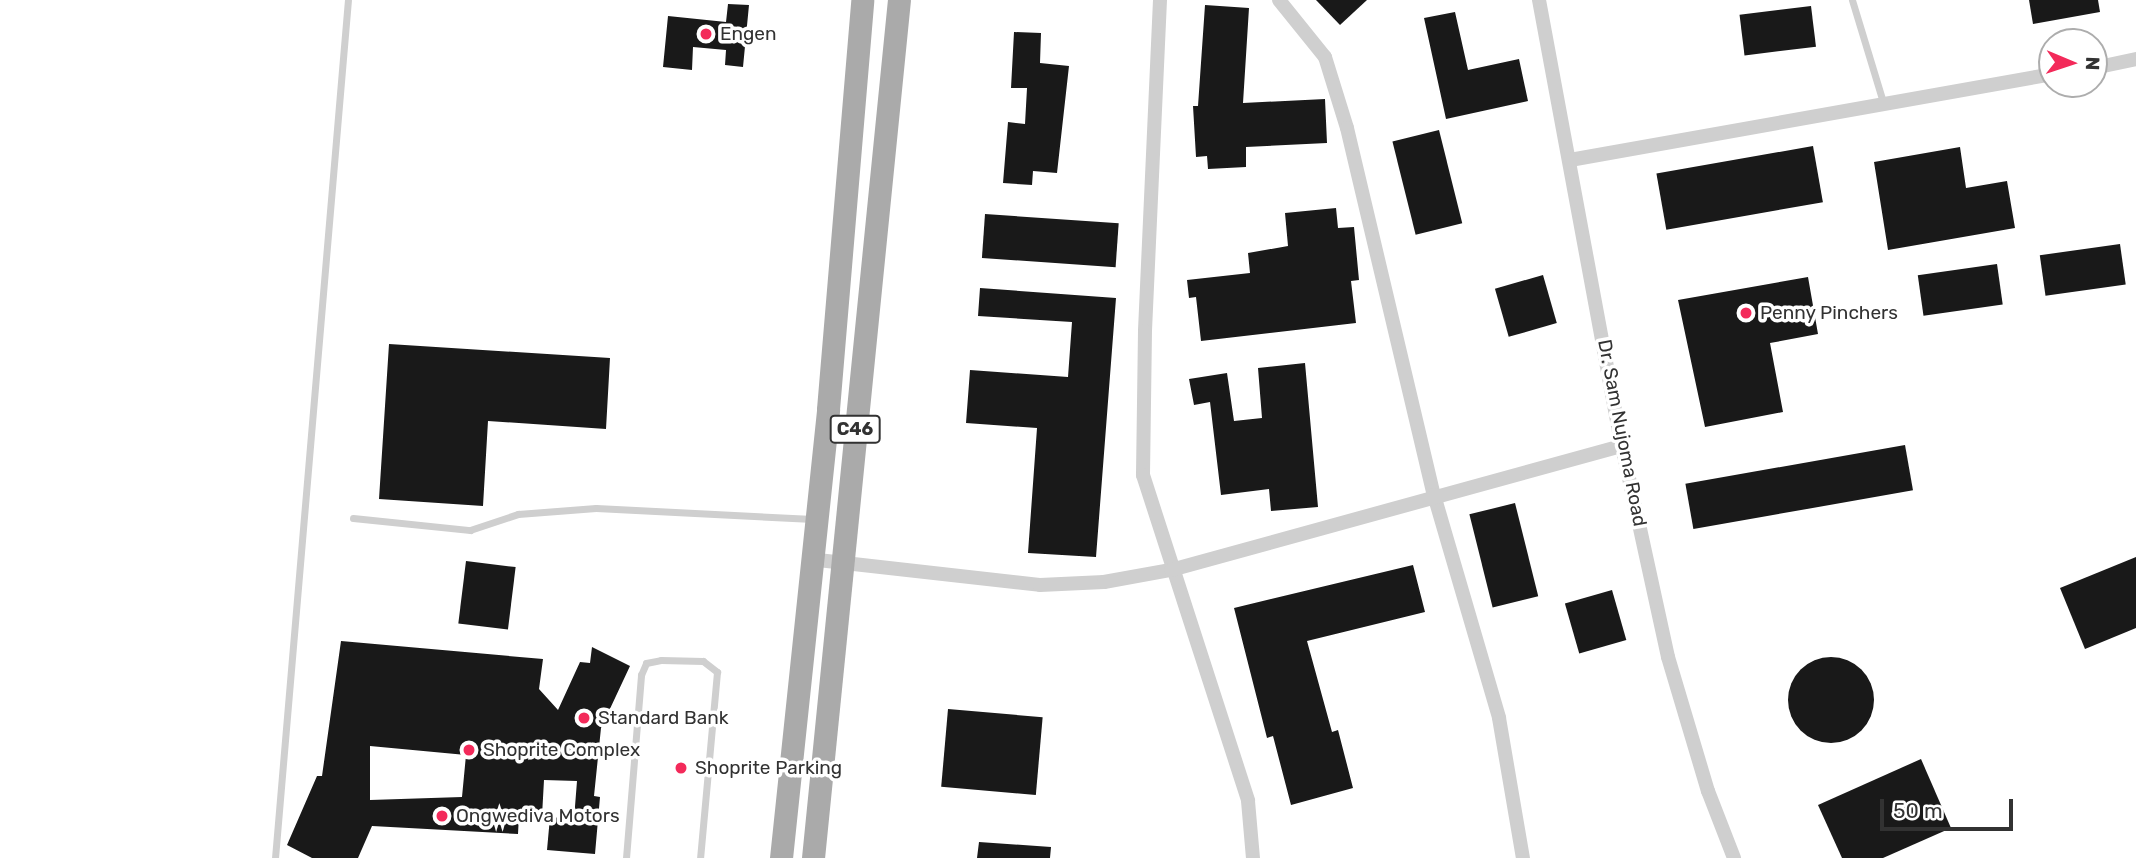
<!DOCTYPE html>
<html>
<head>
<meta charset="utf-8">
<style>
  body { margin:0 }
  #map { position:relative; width:2136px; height:858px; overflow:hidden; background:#fff; font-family:Rubik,sans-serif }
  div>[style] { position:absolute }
  .building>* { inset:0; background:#191919; transform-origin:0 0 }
  .round { border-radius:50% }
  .lane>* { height:7px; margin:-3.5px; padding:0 3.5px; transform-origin:3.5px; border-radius:3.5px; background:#cfcfcf }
  .street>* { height:14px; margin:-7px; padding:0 7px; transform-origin:7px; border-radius:7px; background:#cfcfcf }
  .primary>* { height:23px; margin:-11.5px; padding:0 11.5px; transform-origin:11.5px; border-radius:11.5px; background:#aaa }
  .dots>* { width:19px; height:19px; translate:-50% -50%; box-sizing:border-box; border:4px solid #fff; border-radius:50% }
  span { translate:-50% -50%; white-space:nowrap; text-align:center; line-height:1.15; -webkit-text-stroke:7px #fff; paint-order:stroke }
  .shield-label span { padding:2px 5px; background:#fff; border:2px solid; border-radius:5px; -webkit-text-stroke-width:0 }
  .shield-label { font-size:18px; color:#323232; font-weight:700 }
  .poi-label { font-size:19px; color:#323232 }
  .left { translate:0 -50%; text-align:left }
  .street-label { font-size:19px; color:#323232 }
  .north { position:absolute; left:2038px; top:28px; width:70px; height:70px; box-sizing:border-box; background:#fff; border:2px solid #adadad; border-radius:50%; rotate:92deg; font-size:19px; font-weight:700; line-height:28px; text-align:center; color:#323232 }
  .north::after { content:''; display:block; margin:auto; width:24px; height:32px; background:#f32a5a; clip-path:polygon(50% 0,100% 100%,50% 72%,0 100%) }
  .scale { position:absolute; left:1880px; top:799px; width:133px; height:32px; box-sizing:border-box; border:4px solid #323232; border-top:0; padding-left:9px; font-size:21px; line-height:24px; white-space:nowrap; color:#323232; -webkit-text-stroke:5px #fff; paint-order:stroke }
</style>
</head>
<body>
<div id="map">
  <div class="building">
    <div style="clip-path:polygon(1316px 0,1367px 0,1340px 25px)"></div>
    <div style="clip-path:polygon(2029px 0,2098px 0,2100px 12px,2033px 24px)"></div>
    <div style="clip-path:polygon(728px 4px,749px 5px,743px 67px,725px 65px,726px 50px,693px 47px,692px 70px,663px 67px,668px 16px,726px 22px)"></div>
    <div style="clip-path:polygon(1205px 5px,1249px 8px,1243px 103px,1325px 99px,1327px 143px,1246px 147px,1246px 167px,1208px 169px,1207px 156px,1196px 157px,1193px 106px,1198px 106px)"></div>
    <div style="left:1811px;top:6px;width:41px;height:72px;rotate:83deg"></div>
    <div style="clip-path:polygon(1455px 12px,1468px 70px,1519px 59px,1528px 101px,1446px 119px,1424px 18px)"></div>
    <div style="clip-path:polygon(1014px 32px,1041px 33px,1040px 63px,1069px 66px,1057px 173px,1033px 171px,1032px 185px,1003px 183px,1008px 122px,1025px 124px,1027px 88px,1011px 88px)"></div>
    <div style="left:1439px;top:130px;width:96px;height:48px;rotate:76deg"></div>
    <div style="left:1813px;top:146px;width:57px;height:159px;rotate:80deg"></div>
    <div style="clip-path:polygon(1960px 147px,1966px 188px,2007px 181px,2015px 228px,1888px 250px,1874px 162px)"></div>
    <div style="clip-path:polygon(1336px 208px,1338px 228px,1354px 227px,1359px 280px,1351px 281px,1356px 323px,1201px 341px,1196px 297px,1189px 298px,1187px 280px,1250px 273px,1248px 253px,1288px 246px,1285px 213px)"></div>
    <div style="left:985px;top:214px;width:134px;height:44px;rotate:4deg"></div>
    <div style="left:2120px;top:244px;width:41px;height:81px;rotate:82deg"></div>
    <div style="left:1997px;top:264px;width:41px;height:80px;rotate:82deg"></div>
    <div style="left:1543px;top:275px;width:50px;height:50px;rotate:74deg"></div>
    <div style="clip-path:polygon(1808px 277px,1818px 334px,1770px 343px,1783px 412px,1705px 427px,1678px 300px)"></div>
    <div style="clip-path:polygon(980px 288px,1116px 298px,1096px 557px,1028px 553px,1037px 428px,966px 423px,970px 370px,1068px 377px,1072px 322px,978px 316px)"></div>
    <div style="clip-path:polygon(389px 344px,610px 358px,606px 429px,488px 421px,483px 506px,379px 499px)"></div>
    <div style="clip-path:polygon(1305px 363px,1318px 507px,1271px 511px,1269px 489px,1221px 495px,1210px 402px,1194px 405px,1189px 379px,1227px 373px,1234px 421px,1262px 418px,1258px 368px)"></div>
    <div style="left:1905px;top:445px;width:46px;height:223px;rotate:80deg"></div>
    <div style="left:1515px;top:503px;width:96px;height:47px;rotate:76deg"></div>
    <div style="clip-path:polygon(2136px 557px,2136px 628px,2085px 649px,2060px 588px)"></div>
    <div style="left:466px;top:561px;width:50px;height:63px;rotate:7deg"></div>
    <div style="clip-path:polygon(1413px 565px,1425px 612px,1307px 641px,1332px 732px,1338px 730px,1353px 788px,1291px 805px,1273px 736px,1267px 738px,1234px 608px)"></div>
    <div style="left:1612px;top:590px;width:52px;height:49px;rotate:74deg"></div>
    <div style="clip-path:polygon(evenodd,341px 641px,543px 659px,539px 689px,558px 710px,580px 662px,590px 663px,592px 647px,630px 666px,601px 728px,594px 796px,600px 797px,595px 854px,547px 850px,550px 817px,574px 819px,577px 781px,544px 780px,542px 816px,519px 815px,518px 834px,372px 826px,358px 858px,312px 858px,287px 845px,317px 776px,322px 776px,341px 641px,370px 746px,466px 755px,462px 797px,370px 800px,370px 746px)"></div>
    <div class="round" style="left:1788px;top:657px;width:86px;height:86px"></div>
    <div style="left:948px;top:709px;width:95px;height:78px;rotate:5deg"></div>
    <div style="clip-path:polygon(1921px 759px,1951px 828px,1883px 858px,1842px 858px,1818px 805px)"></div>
    <div style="clip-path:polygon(979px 842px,1051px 847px,1050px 858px,977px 858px)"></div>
  </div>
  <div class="lane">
    <div style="left:1852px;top:0;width:107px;rotate:73.1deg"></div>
    <div style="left:353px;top:518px;width:118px;rotate:5.9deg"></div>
    <div style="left:470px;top:530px;width:51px;rotate:-18.4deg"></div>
    <div style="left:518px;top:514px;width:78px;rotate:-4.4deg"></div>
    <div style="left:596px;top:508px;width:217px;rotate:2.9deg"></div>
    <div style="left:275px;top:858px;width:861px;rotate:-85.14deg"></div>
    <div style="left:626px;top:858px;width:184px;rotate:-85.3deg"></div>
    <div style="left:641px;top:675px;width:13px;rotate:-67deg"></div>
    <div style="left:646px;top:663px;width:15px;rotate:-11deg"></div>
    <div style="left:661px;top:660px;width:42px;rotate:1.4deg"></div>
    <div style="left:703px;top:661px;width:18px;rotate:38deg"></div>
    <div style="left:717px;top:672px;width:187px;rotate:95.2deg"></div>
  </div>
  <div class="street">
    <div style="left:1160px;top:0;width:331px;rotate:92.6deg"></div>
    <div style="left:1145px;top:331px;width:144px;rotate:90.8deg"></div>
    <div style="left:1143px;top:475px;width:342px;rotate:72.1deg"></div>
    <div style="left:1248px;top:801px;width:57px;rotate:85deg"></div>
    <div style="left:1279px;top:0;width:73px;rotate:51.1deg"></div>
    <div style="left:1325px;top:57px;width:74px;rotate:72.8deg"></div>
    <div style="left:1347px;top:128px;width:377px;rotate:76.7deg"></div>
    <div style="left:1434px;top:495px;width:232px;rotate:73.7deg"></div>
    <div style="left:1499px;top:718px;width:142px;rotate:80.3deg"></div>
    <div style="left:1539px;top:0;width:454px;rotate:79.5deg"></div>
    <div style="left:1622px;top:446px;width:216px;rotate:77.7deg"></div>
    <div style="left:1668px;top:657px;width:140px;rotate:73.4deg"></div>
    <div style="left:1708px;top:791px;width:72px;rotate:68.8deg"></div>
    <div style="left:2094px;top:68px;width:43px;rotate:-12.1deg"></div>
    <div style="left:1570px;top:160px;width:490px;rotate:-10.1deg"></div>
    <div style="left:809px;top:559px;width:232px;rotate:6.4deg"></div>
    <div style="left:1040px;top:585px;width:64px;rotate:-2.7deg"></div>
    <div style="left:1104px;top:582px;width:68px;rotate:-10.2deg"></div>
    <div style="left:1171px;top:570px;width:468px;rotate:-15.4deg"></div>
  </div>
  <div class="primary">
    <div style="left:781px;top:858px;width:451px;rotate:-84deg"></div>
    <div style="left:828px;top:409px;width:410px;rotate:-85.2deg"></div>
    <div style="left:813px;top:858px;width:862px;rotate:-84.28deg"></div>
  </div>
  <div class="dots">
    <div style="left:706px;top:34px;background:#f32a5a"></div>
    <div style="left:1746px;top:313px;background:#f32a5a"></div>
    <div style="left:584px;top:718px;background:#f32a5a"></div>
    <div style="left:469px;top:750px;background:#f32a5a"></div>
    <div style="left:681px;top:768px;background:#f32a5a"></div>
    <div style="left:442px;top:816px;background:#f32a5a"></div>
  </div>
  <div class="shield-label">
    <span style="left:855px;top:429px">C46</span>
  </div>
  <div class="poi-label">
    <span class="left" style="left:720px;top:34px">Engen</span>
    <span class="left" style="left:1760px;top:313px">Penny Pinchers</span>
    <span class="left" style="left:598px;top:718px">Standard Bank</span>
    <span class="left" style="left:483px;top:750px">Shoprite Complex</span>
    <span class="left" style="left:695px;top:768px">Shoprite Parking</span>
    <span class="left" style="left:456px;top:816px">Ongwediva Motors</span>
  </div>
  <div class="street-label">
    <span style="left:1622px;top:433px;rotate:79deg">Dr. Sam Nujoma Road</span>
  </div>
  <div class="north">N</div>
  <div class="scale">50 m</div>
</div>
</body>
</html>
